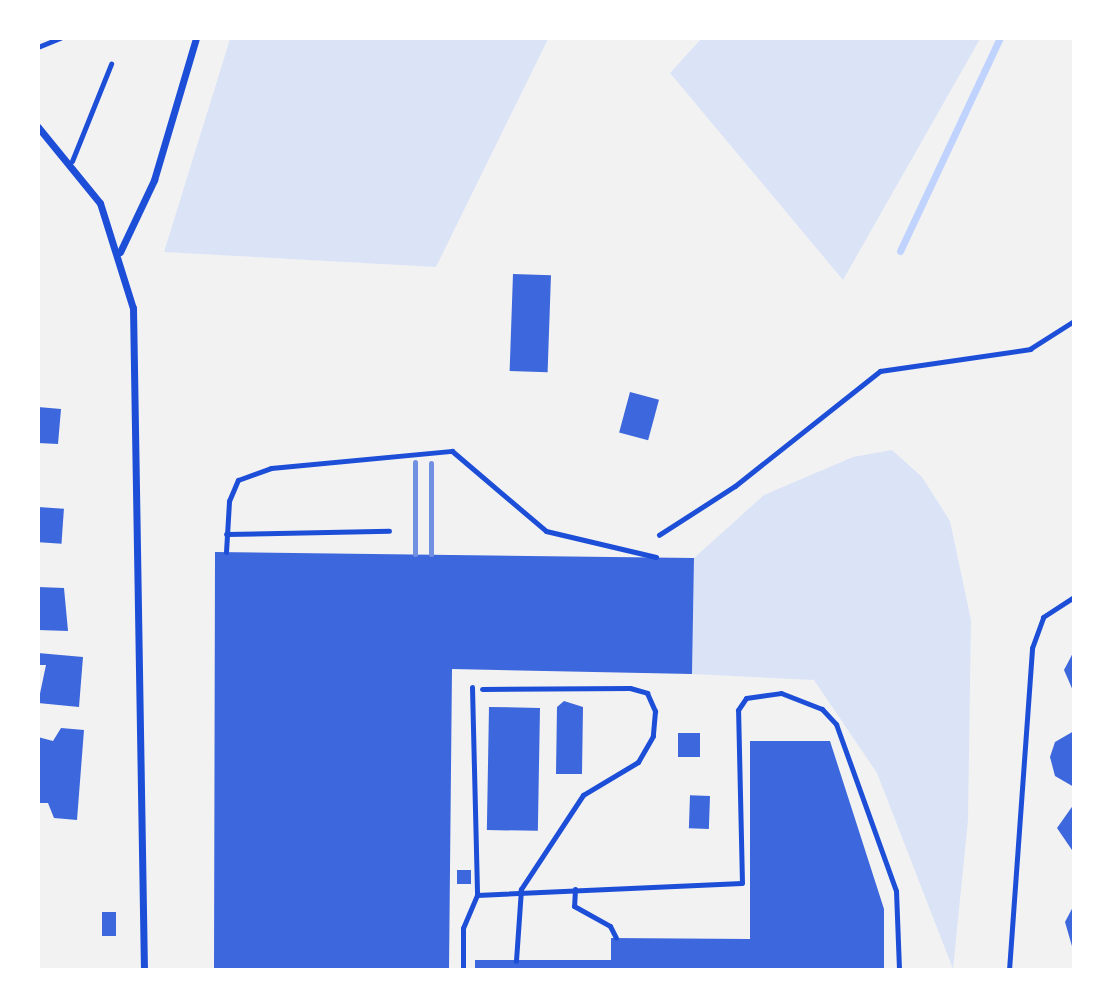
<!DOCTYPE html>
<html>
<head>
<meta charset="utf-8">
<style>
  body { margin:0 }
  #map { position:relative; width:1112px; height:1008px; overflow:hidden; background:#f2f2f2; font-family:"Work Sans",sans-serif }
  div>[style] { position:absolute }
  .green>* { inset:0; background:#dbe4f7 }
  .stream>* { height:7px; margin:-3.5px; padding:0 3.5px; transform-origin:3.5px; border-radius:3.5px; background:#bfd3fe }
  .building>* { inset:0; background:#3d67dc; transform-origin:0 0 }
  .path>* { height:4.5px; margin:-2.25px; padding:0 2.25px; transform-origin:2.25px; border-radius:2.25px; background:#1d4ed8 }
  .service>* { height:5px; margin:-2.5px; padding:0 2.5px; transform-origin:2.5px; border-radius:2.5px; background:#1d4ed8 }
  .minor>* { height:7px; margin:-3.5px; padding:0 3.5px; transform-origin:3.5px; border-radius:3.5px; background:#1d4ed8 }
  .rail>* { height:5px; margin:-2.5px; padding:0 2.5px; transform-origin:2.5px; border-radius:2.5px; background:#7290e2 }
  span { translate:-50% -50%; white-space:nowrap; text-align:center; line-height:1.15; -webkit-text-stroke:7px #fff; paint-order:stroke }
  .frame { position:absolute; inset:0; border:40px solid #fff; pointer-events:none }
</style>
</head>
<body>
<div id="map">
  <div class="green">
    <div style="clip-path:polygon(230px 39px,230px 38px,548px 39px,436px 267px,164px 252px)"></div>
    <div style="clip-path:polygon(701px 39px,980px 39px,843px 280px,670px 73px)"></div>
    <div style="clip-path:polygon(892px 450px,922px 477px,950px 521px,971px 620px,968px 820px,953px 969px,877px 773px,814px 680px,692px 674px,694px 558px,764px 495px,853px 457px)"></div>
  </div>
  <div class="stream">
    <div style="left:900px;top:251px;width:235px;rotate:-64.9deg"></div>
  </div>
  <div class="building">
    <div style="left:513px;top:274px;width:38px;height:97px;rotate:2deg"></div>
    <div style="left:630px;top:392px;width:30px;height:42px;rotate:15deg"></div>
    <div style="clip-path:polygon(38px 407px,61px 409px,58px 444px,38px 443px)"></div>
    <div style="left:38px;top:507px;width:26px;height:35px;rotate:4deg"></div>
    <div style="clip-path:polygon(215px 552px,694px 558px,692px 674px,452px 669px,449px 970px,214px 970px)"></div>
    <div style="clip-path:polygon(38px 587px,64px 588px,68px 631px,38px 630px)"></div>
    <div style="clip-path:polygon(1074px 651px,1074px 693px,1064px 670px)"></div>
    <div style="clip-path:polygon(38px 653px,83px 657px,79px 707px,38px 703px,46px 665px,38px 665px)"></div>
    <div style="clip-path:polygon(564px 701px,583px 707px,582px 774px,556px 774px,557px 707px)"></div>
    <div style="left:489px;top:707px;width:51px;height:123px;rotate:1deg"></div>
    <div style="clip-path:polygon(61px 728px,84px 730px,77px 820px,54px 818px,48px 803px,38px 803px,38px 737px,53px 741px)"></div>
    <div style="clip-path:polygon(1074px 731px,1074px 787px,1055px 776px,1050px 757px,1055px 742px)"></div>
    <div style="left:678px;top:733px;width:22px;height:24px"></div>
    <div style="clip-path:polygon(750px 741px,830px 741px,884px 909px,884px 970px,475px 970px,475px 960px,611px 960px,611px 938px,750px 939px)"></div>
    <div style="left:710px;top:796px;width:33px;height:20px;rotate:92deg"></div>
    <div style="clip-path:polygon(1074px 804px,1074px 853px,1057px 828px)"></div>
    <div style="left:457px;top:870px;width:14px;height:14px"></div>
    <div style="clip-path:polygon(1074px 905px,1074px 953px,1065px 922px)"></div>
    <div style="left:102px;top:912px;width:14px;height:24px"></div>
  </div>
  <div class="path">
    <div style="left:38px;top:47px;width:24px;rotate:-22deg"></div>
    <div style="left:659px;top:535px;width:90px;rotate:-32.8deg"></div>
    <div style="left:735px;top:486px;width:185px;rotate:-38.4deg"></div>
    <div style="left:880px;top:371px;width:152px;rotate:-8.3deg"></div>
    <div style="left:1030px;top:349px;width:52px;rotate:-32.5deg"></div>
  </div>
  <div class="service">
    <div style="left:72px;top:161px;width:105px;rotate:-68.1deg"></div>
    <div style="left:226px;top:534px;width:163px;rotate:-1.1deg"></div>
    <div style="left:226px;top:552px;width:51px;rotate:-86.6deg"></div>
    <div style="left:229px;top:501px;width:23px;rotate:-67deg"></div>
    <div style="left:238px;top:480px;width:35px;rotate:-20deg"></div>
    <div style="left:271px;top:468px;width:182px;rotate:-5.4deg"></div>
    <div style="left:452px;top:451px;width:123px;rotate:40.4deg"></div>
    <div style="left:546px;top:531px;width:113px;rotate:13.3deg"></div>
    <div style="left:472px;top:687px;width:208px;rotate:88.6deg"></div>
    <div style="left:482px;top:689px;width:148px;rotate:-0.4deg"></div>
    <div style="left:630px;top:688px;width:18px;rotate:16deg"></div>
    <div style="left:647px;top:693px;width:20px;rotate:66deg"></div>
    <div style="left:655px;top:711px;width:25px;rotate:95deg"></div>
    <div style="left:653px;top:736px;width:30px;rotate:120deg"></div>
    <div style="left:638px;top:762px;width:64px;rotate:149deg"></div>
    <div style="left:583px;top:795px;width:113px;rotate:123.4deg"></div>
    <div style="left:521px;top:889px;width:72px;rotate:94deg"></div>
    <div style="left:575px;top:889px;width:17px;rotate:93deg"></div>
    <div style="left:574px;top:906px;width:41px;rotate:29.1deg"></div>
    <div style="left:610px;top:926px;width:13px;rotate:63deg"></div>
    <div style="left:463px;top:970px;width:42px;rotate:-90deg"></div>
    <div style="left:463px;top:928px;width:36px;rotate:-67deg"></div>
    <div style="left:477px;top:895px;width:265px;rotate:-2.6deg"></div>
    <div style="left:742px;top:883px;width:173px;rotate:-91.3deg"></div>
    <div style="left:738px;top:710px;width:14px;rotate:-56deg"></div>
    <div style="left:746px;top:698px;width:35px;rotate:-8deg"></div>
    <div style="left:781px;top:693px;width:44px;rotate:21.3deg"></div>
    <div style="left:822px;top:709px;width:21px;rotate:47deg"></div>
    <div style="left:836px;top:724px;width:177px;rotate:70.2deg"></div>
    <div style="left:896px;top:891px;width:79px;rotate:87.8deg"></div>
    <div style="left:1009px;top:970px;width:323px;rotate:-85.9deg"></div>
    <div style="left:1032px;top:648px;width:33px;rotate:-70deg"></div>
    <div style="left:1043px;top:617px;width:37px;rotate:-33deg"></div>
  </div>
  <div class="minor">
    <div style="left:38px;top:127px;width:98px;rotate:50.8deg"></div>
    <div style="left:100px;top:203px;width:110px;rotate:72.6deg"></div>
    <div style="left:133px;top:308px;width:662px;rotate:89.05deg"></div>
    <div style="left:120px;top:252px;width:80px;rotate:-64.7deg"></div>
    <div style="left:154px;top:180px;width:148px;rotate:-73.5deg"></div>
  </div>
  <div class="rail">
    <div style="left:415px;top:554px;width:92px;rotate:-90deg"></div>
    <div style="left:431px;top:554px;width:91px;rotate:-90deg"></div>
  </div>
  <div class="frame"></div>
</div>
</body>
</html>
